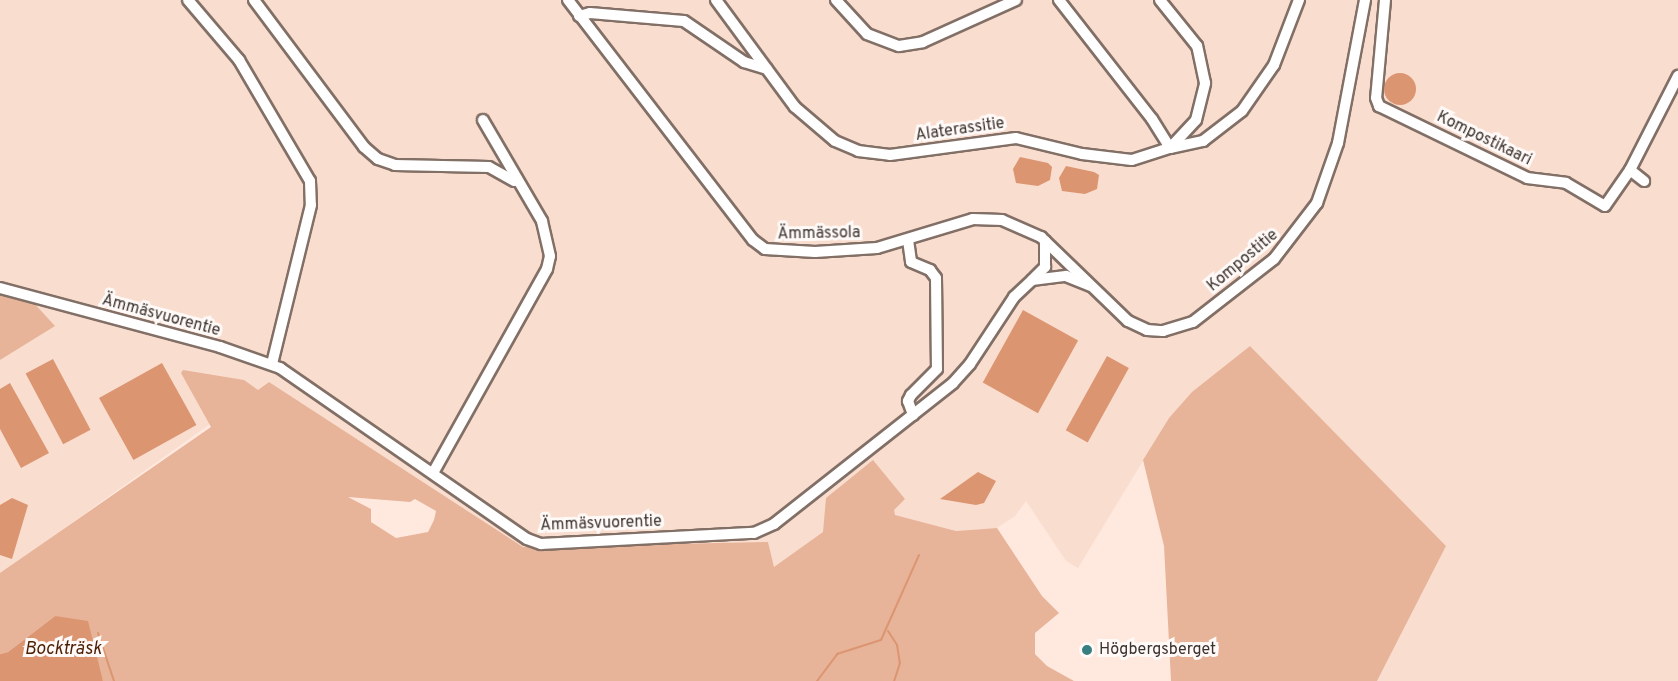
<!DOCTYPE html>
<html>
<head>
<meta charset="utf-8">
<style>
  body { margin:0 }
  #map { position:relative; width:1678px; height:681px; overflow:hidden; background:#ffe9df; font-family:Overpass,sans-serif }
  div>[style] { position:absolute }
  .built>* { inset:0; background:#f9ddcf }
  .green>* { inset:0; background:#e7b49a }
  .water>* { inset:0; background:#dc9571; transform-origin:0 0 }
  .round { border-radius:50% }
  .stream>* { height:2px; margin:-1px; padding:0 1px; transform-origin:1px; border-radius:1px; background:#dc9571 }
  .roads { filter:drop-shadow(2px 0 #826f66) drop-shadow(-2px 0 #826f66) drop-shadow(0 2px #826f66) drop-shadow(0 -2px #826f66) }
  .minor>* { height:10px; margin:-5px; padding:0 5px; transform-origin:5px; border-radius:5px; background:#fff }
  .dots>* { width:16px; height:16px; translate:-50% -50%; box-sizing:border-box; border:3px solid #fffaf8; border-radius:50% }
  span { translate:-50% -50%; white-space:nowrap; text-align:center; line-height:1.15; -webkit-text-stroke:6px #fffaf8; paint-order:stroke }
  .street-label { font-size:16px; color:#3a322e }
  .poi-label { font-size:16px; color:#3a322e }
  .left { translate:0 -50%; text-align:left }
  .water-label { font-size:18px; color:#4c1f03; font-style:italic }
</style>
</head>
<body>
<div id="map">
  <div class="built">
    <div style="clip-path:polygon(0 0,1678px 0,1678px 681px,1377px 681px,1446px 546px,1250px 346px,1169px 418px,1078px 568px,1066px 561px,1026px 501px,1015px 516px,997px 528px,956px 531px,894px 515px,894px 510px,823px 532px,774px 568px,768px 542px,523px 547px,269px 382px,0 574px)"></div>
  </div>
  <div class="green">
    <div style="clip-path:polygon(0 293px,32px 301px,55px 326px,0 360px)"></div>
    <div style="clip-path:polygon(1250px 346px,1446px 546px,1377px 681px,1171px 681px,1164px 546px,1143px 460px,1169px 418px,1192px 392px)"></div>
    <div style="clip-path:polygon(evenodd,183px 370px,244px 380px,258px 390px,269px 382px,523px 547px,768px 542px,774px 567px,823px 532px,826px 498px,873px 460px,905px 499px,894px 510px,895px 515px,956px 531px,997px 528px,1042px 596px,1059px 613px,1035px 633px,1035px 654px,1047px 666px,1074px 681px,103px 681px,93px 654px,94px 643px,55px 616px,8px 652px,0 654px,0 573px,211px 427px,181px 373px,183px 370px,348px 497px,410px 502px,415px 499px,436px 511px,434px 520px,428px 532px,396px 538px,371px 522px,371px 509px,348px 497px)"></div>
  </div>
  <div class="water">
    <div class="round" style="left:1384px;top:73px;width:32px;height:32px"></div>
    <div style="clip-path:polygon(1020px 157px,1048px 163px,1052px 167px,1050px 180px,1038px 186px,1016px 183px,1013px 169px)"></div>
    <div style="clip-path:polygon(1066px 166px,1094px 172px,1099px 175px,1097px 189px,1085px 194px,1062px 191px,1059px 178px)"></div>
    <div style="left:1023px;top:310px;width:63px;height:83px;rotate:29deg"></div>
    <div style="left:1107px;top:356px;width:25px;height:85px;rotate:29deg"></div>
    <div style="left:53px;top:359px;width:80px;height:31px;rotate:62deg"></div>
    <div style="left:162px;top:363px;width:71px;height:72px;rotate:61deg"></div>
    <div style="clip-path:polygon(10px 383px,49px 453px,21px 468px,0 429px,0 389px)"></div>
    <div style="clip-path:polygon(978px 472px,996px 481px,984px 503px,976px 505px,940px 499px)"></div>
    <div style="clip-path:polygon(12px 498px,28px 505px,12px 559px,0 555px,0 505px)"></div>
    <div style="clip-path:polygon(55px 616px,88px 621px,103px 681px,0 681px,0 654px,8px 652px)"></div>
  </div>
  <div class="stream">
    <div style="left:888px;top:631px;width:17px;rotate:57deg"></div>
    <div style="left:897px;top:645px;width:18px;rotate:81deg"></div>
    <div style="left:900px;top:663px;width:19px;rotate:108deg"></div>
    <div style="left:98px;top:633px;width:51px;rotate:71.6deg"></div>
    <div style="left:817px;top:681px;width:34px;rotate:-53deg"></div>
    <div style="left:837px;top:654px;width:46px;rotate:-17.7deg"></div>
    <div style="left:881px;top:640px;width:93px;rotate:-65.9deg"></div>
  </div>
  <div class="roads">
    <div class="minor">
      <div style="left:188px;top:0;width:79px;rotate:49.6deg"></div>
      <div style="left:239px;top:60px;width:140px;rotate:59.6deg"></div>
      <div style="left:310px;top:181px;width:24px;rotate:88deg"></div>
      <div style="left:311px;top:205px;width:164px;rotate:103.8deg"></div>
      <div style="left:254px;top:0;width:184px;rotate:53.2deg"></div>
      <div style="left:364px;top:147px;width:18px;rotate:41deg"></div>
      <div style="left:378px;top:159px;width:18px;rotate:19deg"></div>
      <div style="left:395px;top:165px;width:94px;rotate:1.2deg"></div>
      <div style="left:489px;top:167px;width:29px;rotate:29deg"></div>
      <div style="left:568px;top:0;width:303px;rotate:52.4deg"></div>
      <div style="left:753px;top:240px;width:15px;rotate:37deg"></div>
      <div style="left:765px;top:249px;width:50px;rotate:3.4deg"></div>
      <div style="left:815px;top:252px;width:62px;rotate:-3.7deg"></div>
      <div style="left:877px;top:248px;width:100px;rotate:-16.8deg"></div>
      <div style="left:973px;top:219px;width:29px;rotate:2deg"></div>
      <div style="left:1002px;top:220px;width:43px;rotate:23.6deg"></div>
      <div style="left:1041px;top:237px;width:121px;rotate:44deg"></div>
      <div style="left:1128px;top:321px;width:21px;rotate:25deg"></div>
      <div style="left:1147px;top:330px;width:16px;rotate:4deg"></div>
      <div style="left:1163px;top:331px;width:31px;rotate:-17deg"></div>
      <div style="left:1193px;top:322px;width:103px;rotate:-37.9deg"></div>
      <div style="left:1274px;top:259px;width:71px;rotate:-52.5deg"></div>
      <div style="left:1317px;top:203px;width:64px;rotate:-70.7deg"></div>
      <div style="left:1338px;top:143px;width:146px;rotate:-79.3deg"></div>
      <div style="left:716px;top:0;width:133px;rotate:53.6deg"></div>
      <div style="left:795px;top:107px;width:52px;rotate:40.4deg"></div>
      <div style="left:835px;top:141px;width:25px;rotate:23deg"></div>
      <div style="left:858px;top:151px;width:32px;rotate:7deg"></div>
      <div style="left:890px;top:155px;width:127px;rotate:-7.7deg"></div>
      <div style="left:1016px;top:138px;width:68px;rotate:13.6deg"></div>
      <div style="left:1082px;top:154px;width:50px;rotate:6.8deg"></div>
      <div style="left:1132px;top:160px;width:40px;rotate:-18deg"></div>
      <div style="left:1170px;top:148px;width:38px;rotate:-47deg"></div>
      <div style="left:1196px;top:120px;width:38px;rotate:-76deg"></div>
      <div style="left:1205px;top:83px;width:38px;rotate:-102deg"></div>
      <div style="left:1197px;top:46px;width:59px;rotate:-128.8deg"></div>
      <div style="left:836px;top:0;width:46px;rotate:47.6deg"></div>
      <div style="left:867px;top:34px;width:34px;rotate:21deg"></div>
      <div style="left:899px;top:46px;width:24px;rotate:-9deg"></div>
      <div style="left:923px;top:42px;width:102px;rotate:-24.3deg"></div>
      <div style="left:1059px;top:0;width:151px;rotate:52deg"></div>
      <div style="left:1152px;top:119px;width:34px;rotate:58deg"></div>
      <div style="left:1170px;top:148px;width:34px;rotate:-12deg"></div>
      <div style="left:1203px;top:141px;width:49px;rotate:-37.6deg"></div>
      <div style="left:1242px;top:111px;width:56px;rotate:-55.2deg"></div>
      <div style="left:1274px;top:65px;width:70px;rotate:-69deg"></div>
      <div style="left:1385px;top:0;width:98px;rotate:95.2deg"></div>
      <div style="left:1376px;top:98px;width:9px;rotate:69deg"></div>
      <div style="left:1379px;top:106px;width:165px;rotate:25.9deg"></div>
      <div style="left:1527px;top:178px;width:39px;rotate:7deg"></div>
      <div style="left:1566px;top:183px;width:45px;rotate:30.5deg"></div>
      <div style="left:1605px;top:206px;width:44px;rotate:-55.2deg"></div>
      <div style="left:1630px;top:170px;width:106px;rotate:-62.9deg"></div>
      <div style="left:579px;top:16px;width:11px;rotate:-15deg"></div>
      <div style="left:590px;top:13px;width:94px;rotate:4.9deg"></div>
      <div style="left:684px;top:21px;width:73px;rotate:34.3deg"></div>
      <div style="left:744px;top:62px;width:24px;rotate:17deg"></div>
      <div style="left:1630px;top:170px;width:18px;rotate:38deg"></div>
      <div style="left:908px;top:240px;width:22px;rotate:82deg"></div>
      <div style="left:911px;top:262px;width:21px;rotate:23deg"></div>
      <div style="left:930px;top:270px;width:10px;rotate:53deg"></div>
      <div style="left:936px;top:278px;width:91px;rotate:89.4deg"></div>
      <div style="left:937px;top:369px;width:37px;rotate:135deg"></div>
      <div style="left:911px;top:395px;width:7px;rotate:117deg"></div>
      <div style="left:908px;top:401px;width:15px;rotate:70deg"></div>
      <div style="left:1034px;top:278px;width:16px;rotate:-45deg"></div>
      <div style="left:1045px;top:267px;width:26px;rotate:-90deg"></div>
      <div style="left:0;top:288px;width:228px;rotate:15deg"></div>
      <div style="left:220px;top:347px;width:64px;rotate:19.3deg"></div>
      <div style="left:280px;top:368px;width:300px;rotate:34.7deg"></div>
      <div style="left:527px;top:539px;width:15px;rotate:20deg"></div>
      <div style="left:541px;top:544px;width:213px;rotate:-3deg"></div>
      <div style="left:754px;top:533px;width:22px;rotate:-24deg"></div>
      <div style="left:774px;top:524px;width:228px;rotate:-38.2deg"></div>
      <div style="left:953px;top:383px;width:25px;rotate:-48deg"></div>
      <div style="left:970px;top:364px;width:80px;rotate:-56.7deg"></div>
      <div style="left:1014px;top:297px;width:25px;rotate:-43deg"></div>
      <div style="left:1032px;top:280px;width:34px;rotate:-7deg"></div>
      <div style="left:1066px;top:276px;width:27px;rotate:22deg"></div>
      <div style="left:433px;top:473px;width:234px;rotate:-60.8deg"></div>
      <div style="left:547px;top:269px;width:13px;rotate:-77deg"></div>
      <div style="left:550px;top:256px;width:36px;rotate:-103deg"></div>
      <div style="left:542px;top:221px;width:117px;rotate:-120.3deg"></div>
    </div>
  </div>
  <div class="dots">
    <div style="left:1087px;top:650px;background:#377f81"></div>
  </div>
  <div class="street-label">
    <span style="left:960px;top:130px;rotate:-8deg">Alaterassitie</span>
    <span style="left:1484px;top:139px;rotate:26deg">Kompostikaari</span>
    <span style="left:819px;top:234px;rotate:-1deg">Ämmässola</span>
    <span style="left:1243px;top:261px;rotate:-40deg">Kompostitie</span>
    <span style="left:161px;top:316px;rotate:15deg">Ämmäsvuorentie</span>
    <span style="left:601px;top:524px;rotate:-2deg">Ämmäsvuorentie</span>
  </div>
  <div class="poi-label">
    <span class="left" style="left:1099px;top:650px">Högbergsberget</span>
  </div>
  <div class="water-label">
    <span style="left:63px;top:650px">Bockträsk</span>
  </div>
</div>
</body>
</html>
